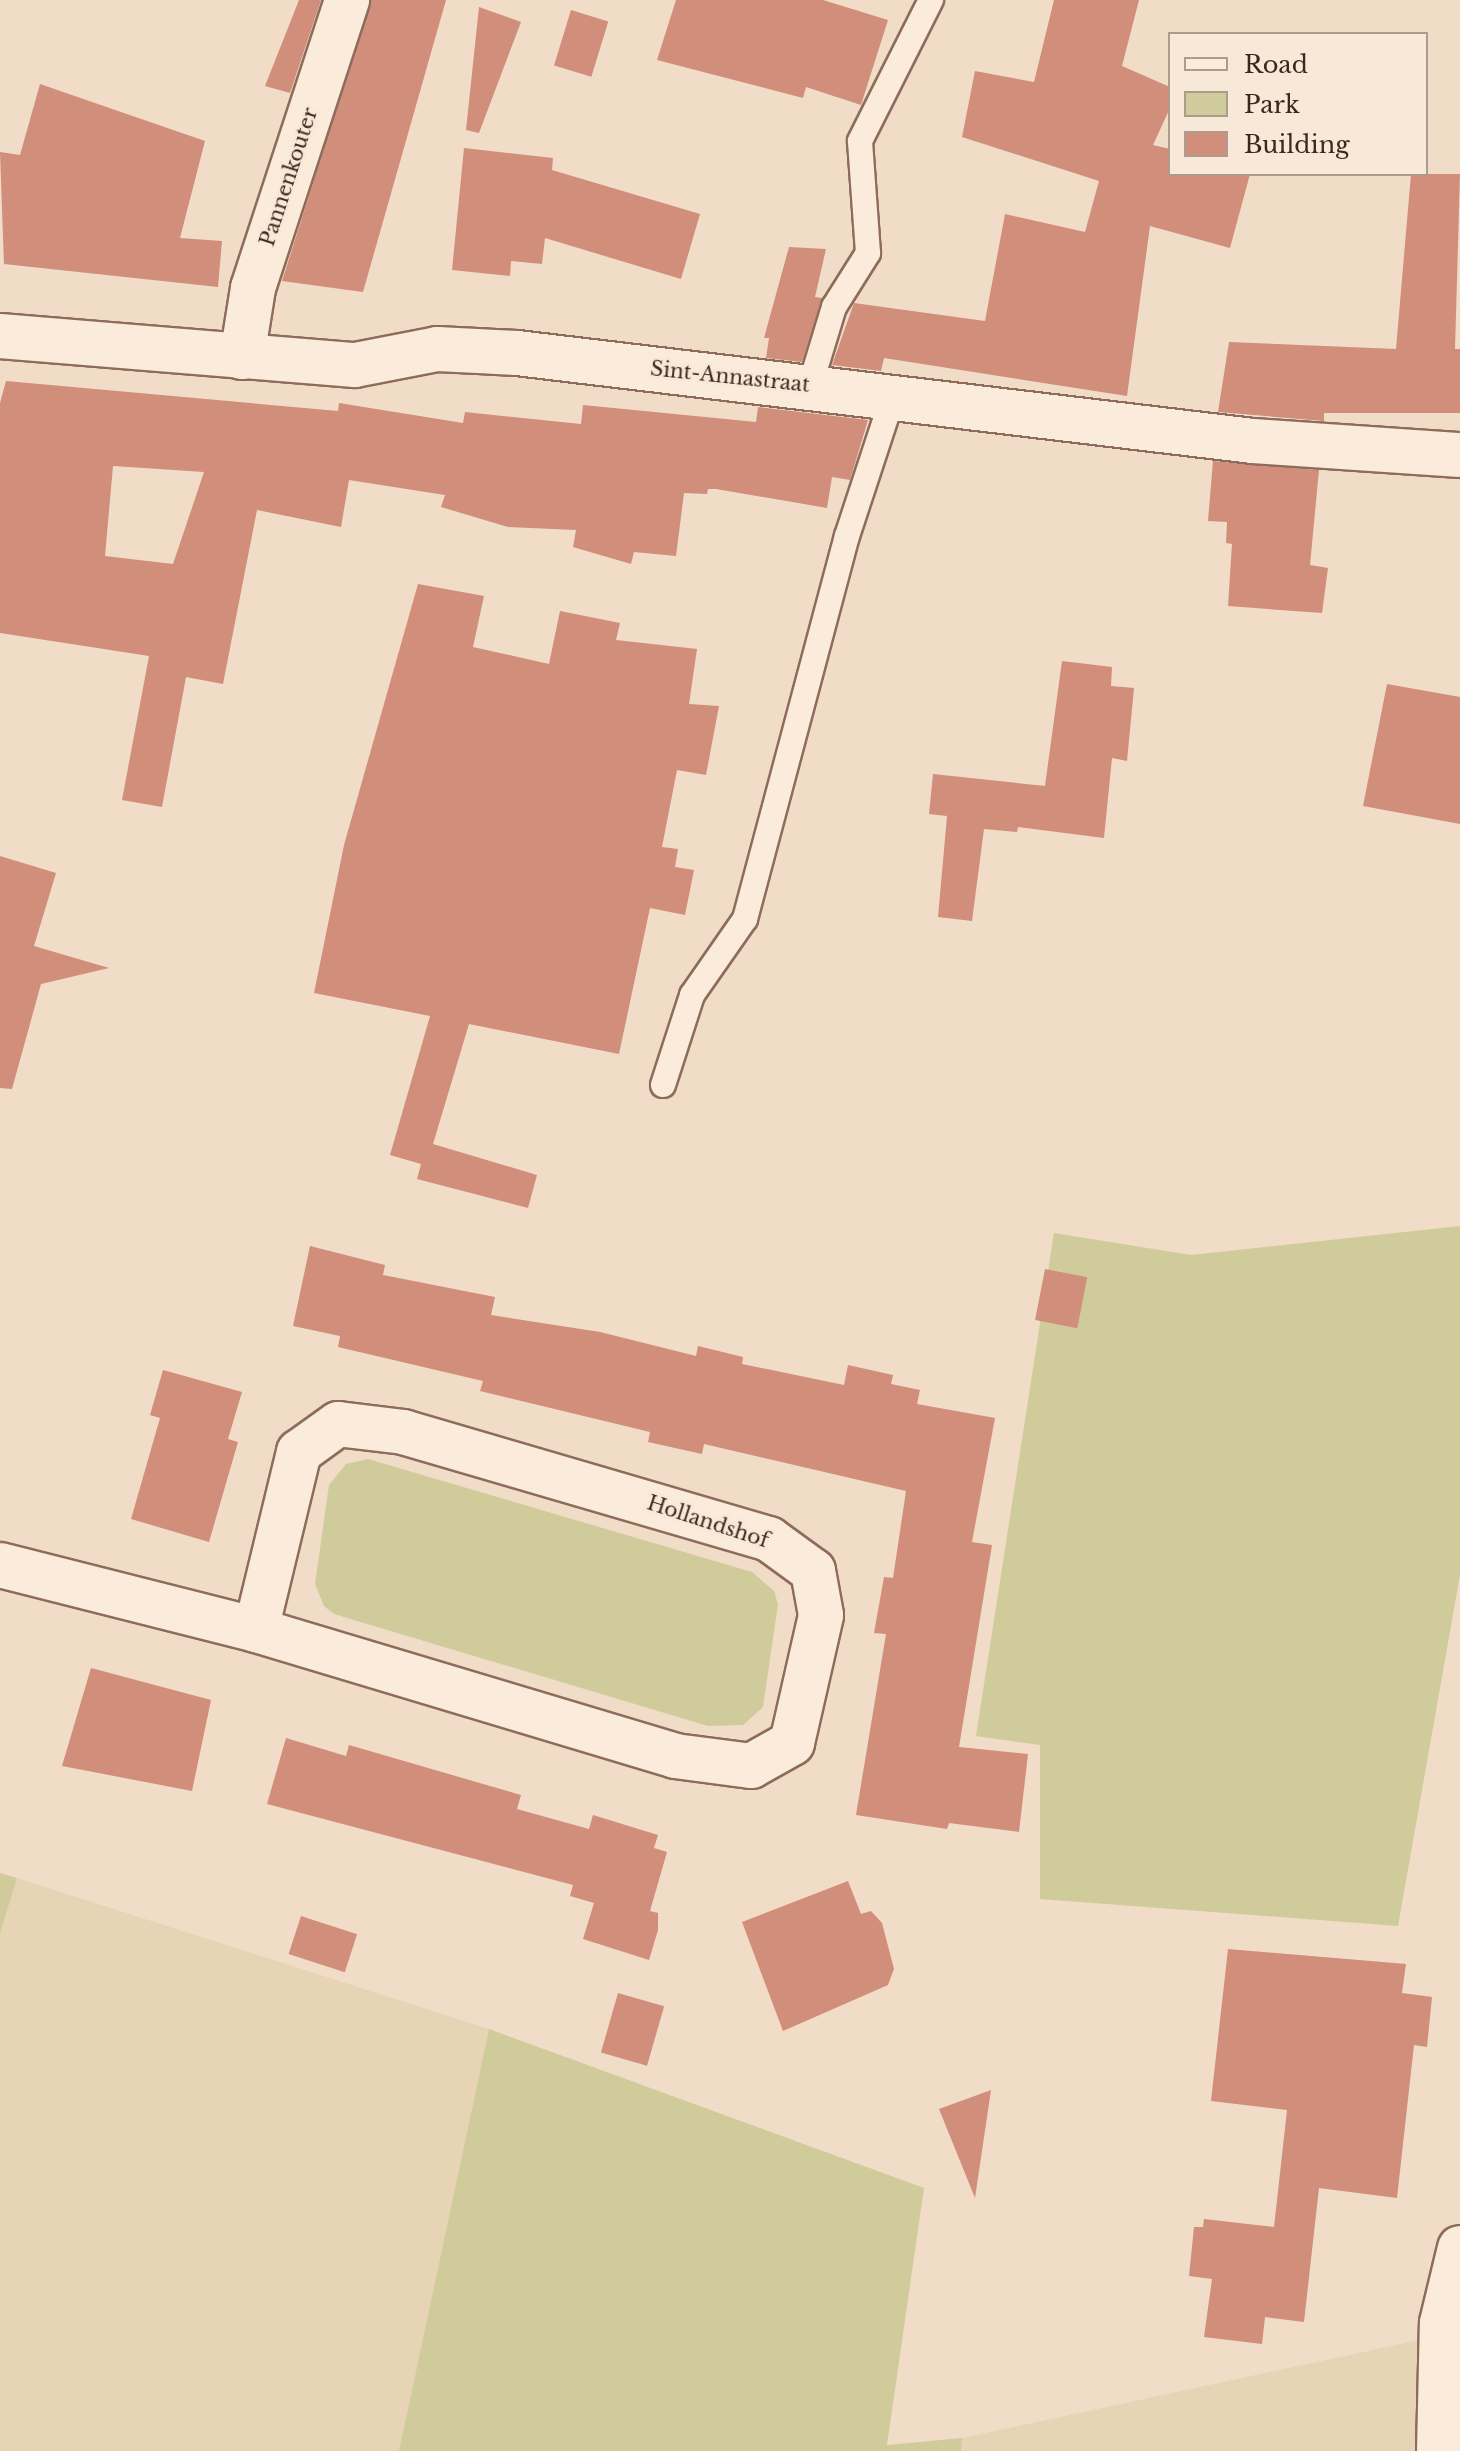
<!DOCTYPE html>
<html>
<head>
<meta charset="utf-8">
<style>
  body { margin:0 }
  #map { position:relative; width:1460px; height:2451px; overflow:hidden; background:#f1dcc7; font-family:"Libre Baskerville",serif }
  div>[style] { position:absolute }
  .farmland>* { inset:0; background:#e7d4b4 }
  .green>* { inset:0; background:#d0cb9a }
  .building>* { inset:0; background:#d08e7b; transform-origin:0 0 }
  .roads { filter:drop-shadow(2px 0 #8e6c5b) drop-shadow(-2px 0 #8e6c5b) drop-shadow(0 2px #8e6c5b) drop-shadow(0 -2px #8e6c5b) }
  .service>* { height:24px; margin:-12px; padding:0 12px; transform-origin:12px; border-radius:12px; background:#faebdb }
  .minor>* { height:44px; margin:-22px; padding:0 22px; transform-origin:22px; border-radius:22px; background:#faebdb }
  .tertiary>* { height:44px; margin:-22px; padding:0 22px; transform-origin:22px; border-radius:22px; background:#faebdb }
  span { translate:-50% -50%; white-space:nowrap; text-align:center; line-height:1.15; -webkit-text-stroke:6px #f7e8d7; paint-order:stroke }
  .street-label { font-size:20px; color:#3d281f }
  .legend { position:absolute; left:1168px; top:32px; width:260px; height:144px; box-sizing:border-box; background:#f7e8d7; border:2px solid #ad9b8d; margin:0; padding:10px 14px; list-style:none; font-size:24px; color:#3d281f }
  .legend li { display:flex; align-items:center; gap:16px; height:40px }
  .legend b { width:40px; border:2px solid #ad9b8d }
</style>
</head>
<body>
<div id="map">
  <div class="farmland">
    <div style="clip-path:polygon(17px 1878px,489px 2029px,399px 2451px,0 2451px,0 1934px)"></div>
    <div style="clip-path:polygon(1424px 2339px,1418px 2451px,961px 2451px,962px 2438px)"></div>
  </div>
  <div class="green">
    <div style="clip-path:polygon(1460px 1226px,1460px 1575px,1398px 1926px,1040px 1899px,1040px 1745px,976px 1736px,1054px 1233px,1191px 1255px)"></div>
    <div style="clip-path:polygon(368px 1459px,752px 1572px,774px 1591px,778px 1604px,763px 1707px,743px 1725px,708px 1726px,334px 1614px,324px 1606px,315px 1584px,329px 1485px,346px 1464px)"></div>
    <div style="clip-path:polygon(0 1873px,17px 1878px,0 1934px)"></div>
    <div style="clip-path:polygon(489px 2029px,924px 2188px,887px 2445px,962px 2438px,961px 2451px,399px 2451px)"></div>
  </div>
  <div class="building">
    <div style="clip-path:polygon(299px 0,321px 0,290px 93px,265px 86px)"></div>
    <div style="clip-path:polygon(371px 0,446px 0,363px 292px,282px 281px)"></div>
    <div style="clip-path:polygon(676px 0,823px 0,888px 20px,861px 105px,806px 87px,803px 98px,657px 60px)"></div>
    <div style="clip-path:polygon(1054px 0,1139px 0,1122px 66px,1170px 87px,1170px 108px,1153px 145px,1170px 149px,1170px 174px,1250px 174px,1230px 248px,1150px 226px,1127px 396px,884px 358px,881px 371px,832px 365px,854px 303px,985px 321px,1005px 214px,1085px 232px,1099px 181px,962px 137px,975px 71px,1034px 82px)"></div>
    <div style="clip-path:polygon(479px 7px,521px 22px,479px 133px,466px 130px)"></div>
    <div style="left:571px;top:10px;width:39px;height:58px;rotate:17deg"></div>
    <div style="clip-path:polygon(40px 84px,205px 141px,180px 238px,222px 241px,218px 287px,4px 264px,0 152px,20px 155px)"></div>
    <div style="clip-path:polygon(464px 148px,553px 158px,552px 170px,700px 214px,681px 279px,545px 238px,542px 264px,511px 261px,510px 276px,452px 270px)"></div>
    <div style="clip-path:polygon(1411px 174px,1460px 174px,1455px 349px,1460px 349px,1460px 413px,1324px 413px,1324px 421px,1218px 412px,1229px 342px,1396px 349px)"></div>
    <div style="clip-path:polygon(789px 247px,826px 249px,815px 297px,822px 298px,802px 362px,766px 358px,769px 338px,764px 338px)"></div>
    <div style="clip-path:polygon(evenodd,6px 381px,338px 411px,339px 403px,463px 423px,465px 412px,581px 424px,583px 405px,756px 422px,758px 407px,868px 420px,850px 480px,832px 477px,827px 508px,716px 489px,708px 489px,707px 494px,684px 493px,676px 556px,634px 552px,631px 564px,573px 547px,576px 530px,508px 527px,441px 507px,445px 495px,349px 480px,341px 527px,257px 510px,223px 684px,186px 677px,162px 807px,122px 800px,149px 656px,0 633px,0 403px,6px 381px,113px 466px,204px 472px,173px 564px,105px 556px,113px 466px)"></div>
    <div style="clip-path:polygon(1213px 461px,1319px 470px,1310px 565px,1328px 568px,1322px 613px,1228px 606px,1232px 544px,1226px 543px,1227px 522px,1208px 521px)"></div>
    <div style="clip-path:polygon(418px 584px,484px 596px,473px 647px,549px 664px,560px 611px,620px 623px,616px 640px,697px 649px,689px 704px,719px 706px,706px 775px,677px 770px,662px 847px,678px 849px,675px 867px,694px 870px,685px 915px,650px 908px,619px 1054px,469px 1024px,433px 1144px,537px 1175px,528px 1208px,417px 1179px,421px 1164px,390px 1155px,430px 1016px,314px 993px,344px 845px)"></div>
    <div style="clip-path:polygon(1062px 661px,1112px 667px,1111px 686px,1134px 688px,1127px 761px,1112px 758px,1104px 838px,1018px 827px,1017px 832px,984px 829px,972px 921px,938px 917px,947px 816px,929px 814px,933px 774px,1045px 786px)"></div>
    <div style="clip-path:polygon(1387px 684px,1460px 697px,1460px 824px,1363px 806px)"></div>
    <div style="clip-path:polygon(0 856px,56px 873px,34px 946px,109px 968px,41px 984px,12px 1089px,0 1088px)"></div>
    <div style="clip-path:polygon(310px 1246px,385px 1265px,383px 1275px,495px 1297px,491px 1315px,600px 1332px,696px 1356px,698px 1346px,743px 1357px,742px 1364px,844px 1385px,848px 1365px,893px 1375px,891px 1384px,920px 1390px,917px 1404px,995px 1418px,972px 1542px,992px 1545px,959px 1747px,1028px 1754px,1019px 1832px,949px 1823px,947px 1829px,856px 1815px,886px 1634px,874px 1633px,884px 1577px,893px 1578px,906px 1491px,704px 1444px,702px 1454px,648px 1442px,650px 1432px,480px 1391px,483px 1381px,338px 1347px,340px 1336px,293px 1326px)"></div>
    <div style="left:1045px;top:1269px;width:43px;height:52px;rotate:11deg"></div>
    <div style="clip-path:polygon(163px 1370px,242px 1392px,228px 1439px,238px 1442px,209px 1542px,131px 1519px,160px 1418px,150px 1415px)"></div>
    <div style="clip-path:polygon(91px 1668px,211px 1700px,192px 1791px,62px 1766px)"></div>
    <div style="clip-path:polygon(286px 1738px,346px 1756px,349px 1745px,521px 1795px,517px 1809px,589px 1829px,593px 1815px,658px 1835px,654px 1848px,667px 1852px,650px 1911px,658px 1913px,658px 1930px,649px 1960px,583px 1939px,594px 1903px,570px 1896px,573px 1885px,267px 1804px)"></div>
    <div style="clip-path:polygon(848px 1881px,861px 1914px,871px 1911px,882px 1923px,894px 1969px,888px 1985px,783px 2031px,742px 1922px)"></div>
    <div style="left:301px;top:1916px;width:59px;height:40px;rotate:18deg"></div>
    <div style="clip-path:polygon(1228px 1949px,1406px 1964px,1402px 1993px,1432px 1997px,1427px 2047px,1414px 2045px,1397px 2198px,1319px 2188px,1304px 2322px,1265px 2317px,1262px 2344px,1204px 2337px,1212px 2279px,1189px 2276px,1194px 2227px,1203px 2227px,1204px 2219px,1274px 2227px,1287px 2110px,1211px 2101px)"></div>
    <div style="left:618px;top:1993px;width:48px;height:62px;rotate:16deg"></div>
    <div style="clip-path:polygon(991px 2090px,975px 2198px,939px 2109px)"></div>
  </div>
  <div class="roads">
    <div class="service">
      <div style="left:810px;top:386px;width:83px;rotate:-73.1deg"></div>
      <div style="left:834px;top:307px;width:64px;rotate:-57.8deg"></div>
      <div style="left:868px;top:253px;width:112px;rotate:-94.1deg"></div>
      <div style="left:860px;top:141px;width:158px;rotate:-63.3deg"></div>
      <div style="left:663px;top:1085px;width:95px;rotate:-72.1deg"></div>
      <div style="left:692px;top:995px;width:93px;rotate:-55.1deg"></div>
      <div style="left:745px;top:919px;width:396px;rotate:-75.1deg"></div>
      <div style="left:847px;top:536px;width:147px;rotate:-71.8deg"></div>
    </div>
    <div class="minor">
      <div style="left:242px;top:357px;width:70px;rotate:-80.9deg"></div>
      <div style="left:253px;top:288px;width:303px;rotate:-71.9deg"></div>
      <div style="left:0;top:1565px;width:264px;rotate:14.2deg"></div>
      <div style="left:256px;top:1630px;width:438px;rotate:16.7deg"></div>
      <div style="left:675px;top:1756px;width:77px;rotate:7.5deg"></div>
      <div style="left:751px;top:1766px;width:47px;rotate:-29.3deg"></div>
      <div style="left:792px;top:1743px;width:131px;rotate:-77.2deg"></div>
      <div style="left:821px;top:1615px;width:45px;rotate:-100.3deg"></div>
      <div style="left:813px;top:1571px;width:54px;rotate:-144deg"></div>
      <div style="left:769px;top:1539px;width:380px;rotate:-163.7deg"></div>
      <div style="left:404px;top:1432px;width:66px;rotate:-173.1deg"></div>
      <div style="left:338px;top:1424px;width:48px;rotate:144.3deg"></div>
      <div style="left:299px;top:1452px;width:183px;rotate:103.6deg"></div>
      <div style="left:1439px;top:2451px;width:128px;rotate:-88.7deg"></div>
      <div style="left:1442px;top:2323px;width:77px;rotate:-76.5deg"></div>
    </div>
    <div class="tertiary">
      <div style="left:0;top:336px;width:356px;rotate:4.7deg"></div>
      <div style="left:355px;top:365px;width:84px;rotate:-11deg"></div>
      <div style="left:437px;top:349px;width:80px;rotate:2.9deg"></div>
      <div style="left:517px;top:353px;width:741px;rotate:6.82deg"></div>
      <div style="left:1253px;top:441px;width:207px;rotate:3.9deg"></div>
    </div>
  </div>
  <div class="street-label">
    <span style="left:289px;top:177px;rotate:-72deg">Pannenkouter</span>
    <span style="left:730px;top:377px;rotate:6deg">Sint-Annastraat</span>
    <span style="left:708px;top:1522px;rotate:18deg">Hollandshof</span>
  </div>
  <ul class="legend">
  <li><b style="height:10px;background:#faebdb"></b>Road</li>
  <li><b style="height:22px;background:#d0cb9a"></b>Park</li>
  <li><b style="height:22px;background:#d08e7b"></b>Building</li>
  </ul>
</div>
</body>
</html>
